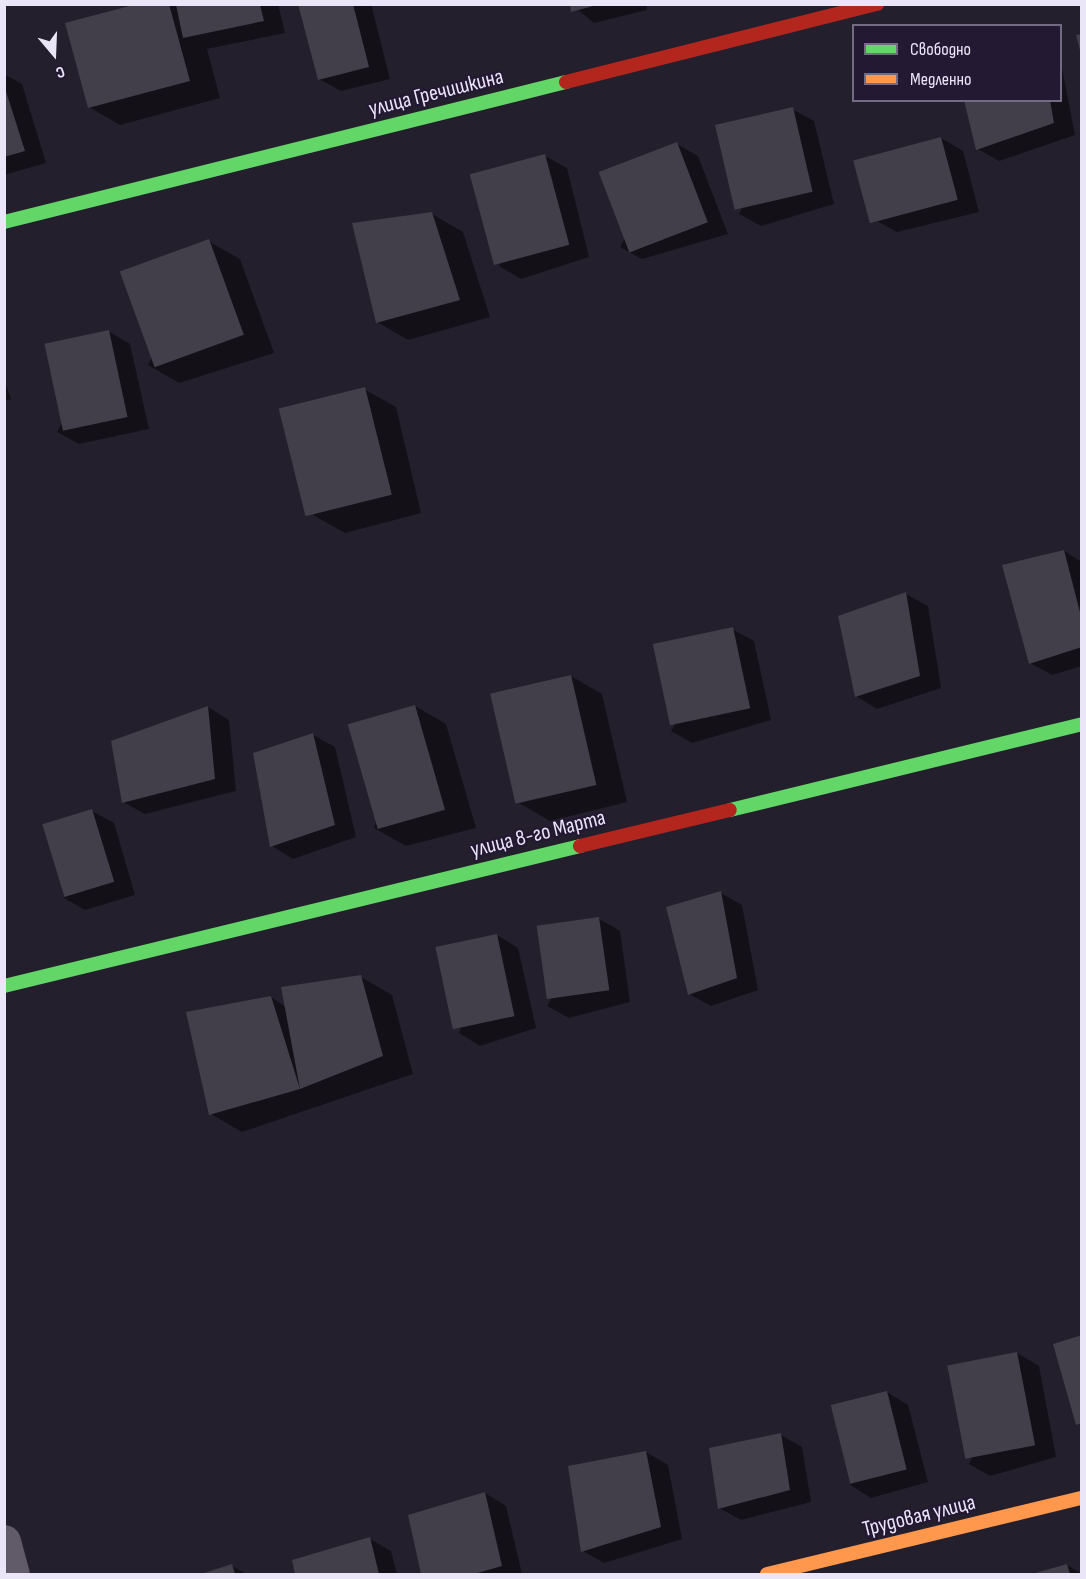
<!DOCTYPE html>
<html>
<head>
<meta charset="utf-8">
<style>
  body { margin:0 }
  #map { position:relative; width:1086px; height:1579px; overflow:hidden; background:#241f2d; font-family:"Sofia Sans Condensed",sans-serif }
  div>[style] { position:absolute }
  .shadow>* { inset:0; background:#0007 }
  .building>* { inset:0; background:#423e4a; transform-origin:0 0 }
  .street>* { height:33px; margin:-16.5px; padding:0 16.5px; transform-origin:16.5px; border-radius:16.5px; background:#605a69 }
  .fast>* { height:14px; margin:-7px; padding:0 7px; transform-origin:7px; border-radius:7px; background:#63d668 }
  .slow>* { height:14px; margin:-7px; padding:0 7px; transform-origin:7px; border-radius:7px; background:#ff974d }
  .jam>* { height:14px; margin:-7px; padding:0 7px; transform-origin:7px; border-radius:7px; background:#b3261e }
  span { translate:-50% -50%; white-space:nowrap; text-align:center; line-height:1.15; -webkit-text-stroke:4.5px #231933; paint-order:stroke }
  .street-label { font-size:22px; color:#eae5f7 }
  .frame { position:absolute; inset:0; border:6px solid #eae5f7; pointer-events:none }
  .legend { position:absolute; left:852px; top:24px; width:210px; height:78px; box-sizing:border-box; background:#231933; border:2px solid #736b81; margin:0; padding:8px 10px; list-style:none; font-size:18px; color:#eae5f7 }
  .legend li { display:flex; align-items:center; gap:12px; height:30px }
  .legend b { width:30px; border:2px solid #736b81 }
  .north { position:absolute; left:24px; top:24px; width:60px; height:60px; -webkit-text-stroke:4px #231933; paint-order:stroke; rotate:161deg; font-size:16px; font-weight:700; line-height:24px; text-align:center; color:#eae5f7 }
  .north::after { content:''; display:block; margin:auto; width:21px; height:27px; background:#eae5f7; clip-path:polygon(50% 0,100% 100%,50% 72%,0 100%) }
</style>
</head>
<body>
<div id="map">
  <div class="shadow">
    <div style="clip-path:polygon(143px 4px,278px 4px,285px 33px,207px 49px,220px 98px,120px 125px,89px 107px)"></div>
    <div style="clip-path:polygon(300px 4px,371px 4px,390px 79px,341px 91px,319px 79px)"></div>
    <div style="clip-path:polygon(571px 4px,646px 4px,647px 10px,594px 23px)"></div>
    <div style="clip-path:polygon(1060px 58px,1075px 135px,999px 161px,978px 149px,965px 100px,1060px 100px)"></div>
    <div style="clip-path:polygon(4px 74px,22px 84px,46px 163px,4px 175px)"></div>
    <div style="clip-path:polygon(792px 109px,814px 121px,834px 204px,761px 226px,739px 214px)"></div>
    <div style="clip-path:polygon(941px 138px,963px 151px,979px 212px,897px 232px,875px 220px)"></div>
    <div style="clip-path:polygon(677px 144px,698px 156px,728px 234px,642px 259px,620px 247px)"></div>
    <div style="clip-path:polygon(545px 156px,567px 168px,589px 257px,521px 279px,499px 266px)"></div>
    <div style="clip-path:polygon(432px 214px,463px 232px,490px 317px,408px 340px,377px 322px)"></div>
    <div style="clip-path:polygon(208px 241px,240px 259px,274px 353px,179px 383px,148px 365px)"></div>
    <div style="clip-path:polygon(108px 331px,130px 344px,149px 429px,79px 444px,57px 432px)"></div>
    <div style="clip-path:polygon(4px 379px,11px 399px,4px 401px)"></div>
    <div style="clip-path:polygon(364px 389px,396px 407px,421px 513px,345px 533px,313px 515px)"></div>
    <div style="clip-path:polygon(1064px 551px,1082px 562px,1082px 666px,1052px 675px,1030px 663px)"></div>
    <div style="clip-path:polygon(906px 594px,928px 606px,941px 688px,877px 709px,856px 696px)"></div>
    <div style="clip-path:polygon(732px 629px,754px 641px,771px 720px,692px 743px,671px 731px)"></div>
    <div style="clip-path:polygon(571px 676px,602px 694px,627px 802px,550px 821px,519px 803px)"></div>
    <div style="clip-path:polygon(415px 706px,446px 724px,476px 828px,406px 846px,374px 828px)"></div>
    <div style="clip-path:polygon(208px 707px,229px 720px,236px 791px,145px 814px,123px 802px)"></div>
    <div style="clip-path:polygon(313px 735px,335px 747px,356px 837px,293px 859px,272px 846px)"></div>
    <div style="clip-path:polygon(92px 811px,114px 823px,135px 895px,85px 910px,64px 898px)"></div>
    <div style="clip-path:polygon(721px 893px,742px 905px,758px 990px,711px 1006px,689px 994px)"></div>
    <div style="clip-path:polygon(598px 918px,620px 931px,630px 1002px,569px 1018px,547px 1006px)"></div>
    <div style="clip-path:polygon(497px 935px,518px 948px,536px 1028px,480px 1046px,459px 1033px)"></div>
    <div style="clip-path:polygon(361px 977px,392px 995px,413px 1074px,242px 1132px,211px 1114px,271px 997px,286px 1007px)"></div>
    <div style="clip-path:polygon(1017px 1353px,1039px 1366px,1056px 1457px,990px 1476px,969px 1464px)"></div>
    <div style="clip-path:polygon(887px 1392px,908px 1405px,928px 1482px,871px 1498px,850px 1485px)"></div>
    <div style="clip-path:polygon(781px 1435px,802px 1447px,811px 1502px,741px 1520px,719px 1508px)"></div>
    <div style="clip-path:polygon(646px 1452px,668px 1465px,682px 1539px,604px 1563px,583px 1551px)"></div>
    <div style="clip-path:polygon(485px 1493px,506px 1506px,522px 1574px,422px 1574px,410px 1516px)"></div>
    <div style="clip-path:polygon(370px 1539px,391px 1551px,397px 1574px,296px 1574px,293px 1561px)"></div>
    <div style="clip-path:polygon(1067px 1565px,1082px 1574px,1036px 1574px)"></div>
    <div style="clip-path:polygon(232px 1566px,247px 1574px,204px 1574px)"></div>
  </div>
  <div class="building">
    <div style="clip-path:polygon(137px 4px,169px 4px,190px 81px,88px 108px,65px 23px)"></div>
    <div style="clip-path:polygon(298px 4px,353px 4px,369px 67px,318px 80px)"></div>
    <div style="clip-path:polygon(570px 4px,597px 4px,597px 5px,571px 12px)"></div>
    <div style="clip-path:polygon(176px 5px,260px 5px,264px 21px,183px 38px)"></div>
    <div style="clip-path:polygon(1082px 34px,1082px 54px,1081px 54px,1076px 35px)"></div>
    <div style="clip-path:polygon(4px 85px,25px 151px,4px 157px)"></div>
    <div style="clip-path:polygon(964px 100px,1050px 100px,1054px 123px,976px 150px)"></div>
    <div style="left:793px;top:107px;width:87px;height:80px;rotate:77deg"></div>
    <div style="left:941px;top:137px;width:65px;height:91px;rotate:75deg"></div>
    <div style="left:677px;top:142px;width:86px;height:84px;rotate:69deg"></div>
    <div style="left:545px;top:154px;width:94px;height:78px;rotate:75deg"></div>
    <div style="clip-path:polygon(432px 212px,460px 300px,376px 323px,352px 223px)"></div>
    <div style="left:209px;top:239px;width:102px;height:95px;rotate:70deg"></div>
    <div style="left:109px;top:330px;width:89px;height:66px;rotate:78deg"></div>
    <div style="left:365px;top:387px;width:111px;height:89px;rotate:76deg"></div>
    <div style="clip-path:polygon(1064px 550px,1082px 620px,1082px 647px,1029px 664px,1002px 565px)"></div>
    <div style="clip-path:polygon(906px 592px,920px 676px,855px 697px,838px 616px)"></div>
    <div style="left:733px;top:627px;width:83px;height:82px;rotate:78deg"></div>
    <div style="left:571px;top:675px;width:113px;height:83px;rotate:77deg"></div>
    <div style="left:415px;top:705px;width:109px;height:70px;rotate:74deg"></div>
    <div style="clip-path:polygon(208px 706px,215px 779px,122px 803px,111px 741px)"></div>
    <div style="clip-path:polygon(313px 733px,335px 825px,270px 847px,253px 753px)"></div>
    <div style="left:92px;top:809px;width:76px;height:52px;rotate:73deg"></div>
    <div style="clip-path:polygon(721px 891px,737px 978px,688px 995px,666px 907px)"></div>
    <div style="left:599px;top:917px;width:74px;height:63px;rotate:82deg"></div>
    <div style="left:497px;top:934px;width:84px;height:63px;rotate:78deg"></div>
    <div style="clip-path:polygon(361px 975px,383px 1056px,300px 1089px,209px 1115px,186px 1012px,271px 996px,300px 1089px,281px 987px)"></div>
    <div style="clip-path:polygon(1082px 1335px,1082px 1423px,1076px 1425px,1053px 1344px)"></div>
    <div style="left:1017px;top:1352px;width:95px;height:71px;rotate:79deg"></div>
    <div style="left:887px;top:1391px;width:81px;height:58px;rotate:76deg"></div>
    <div style="clip-path:polygon(781px 1433px,790px 1490px,718px 1509px,709px 1448px)"></div>
    <div style="clip-path:polygon(646px 1451px,661px 1527px,581px 1552px,568px 1466px)"></div>
    <div style="clip-path:polygon(485px 1492px,502px 1566px,474px 1574px,421px 1574px,408px 1515px)"></div>
    <div style="clip-path:polygon(370px 1537px,379px 1574px,295px 1574px,292px 1560px)"></div>
    <div style="clip-path:polygon(232px 1564px,235px 1574px,201px 1574px)"></div>
    <div style="clip-path:polygon(1067px 1564px,1070px 1574px,1032px 1574px)"></div>
  </div>
  <div class="street">
    <div style="left:4px;top:1541px;width:34px;rotate:75deg"></div>
  </div>
  <div class="fast">
    <div style="left:4px;top:222px;width:579px;rotate:-13.99deg"></div>
    <div style="left:730px;top:810px;width:362px;rotate:-13.7deg"></div>
    <div style="left:4px;top:986px;width:593px;rotate:-13.66deg"></div>
  </div>
  <div class="slow">
    <div style="left:767px;top:1574px;width:324px;rotate:-13.6deg"></div>
  </div>
  <div class="jam">
    <div style="left:566px;top:82px;width:321px;rotate:-14.1deg"></div>
    <div style="left:580px;top:846px;width:154px;rotate:-13.5deg"></div>
  </div>
  <div class="street-label">
    <span style="left:436px;top:93px;rotate:-14deg">улица Гречишкина</span>
    <span style="left:538px;top:834px;rotate:-14deg">улица 8-го Марта</span>
    <span style="left:919px;top:1516px;rotate:-14deg">Трудовая улица</span>
  </div>
  <div class="frame"></div>
  <ul class="legend">
  <li><b style="height:8px;background:#63d668"></b>Свободно</li>
  <li><b style="height:8px;background:#ff974d"></b>Медленно</li>
  </ul>
  <div class="north">С</div>
</div>
</body>
</html>
